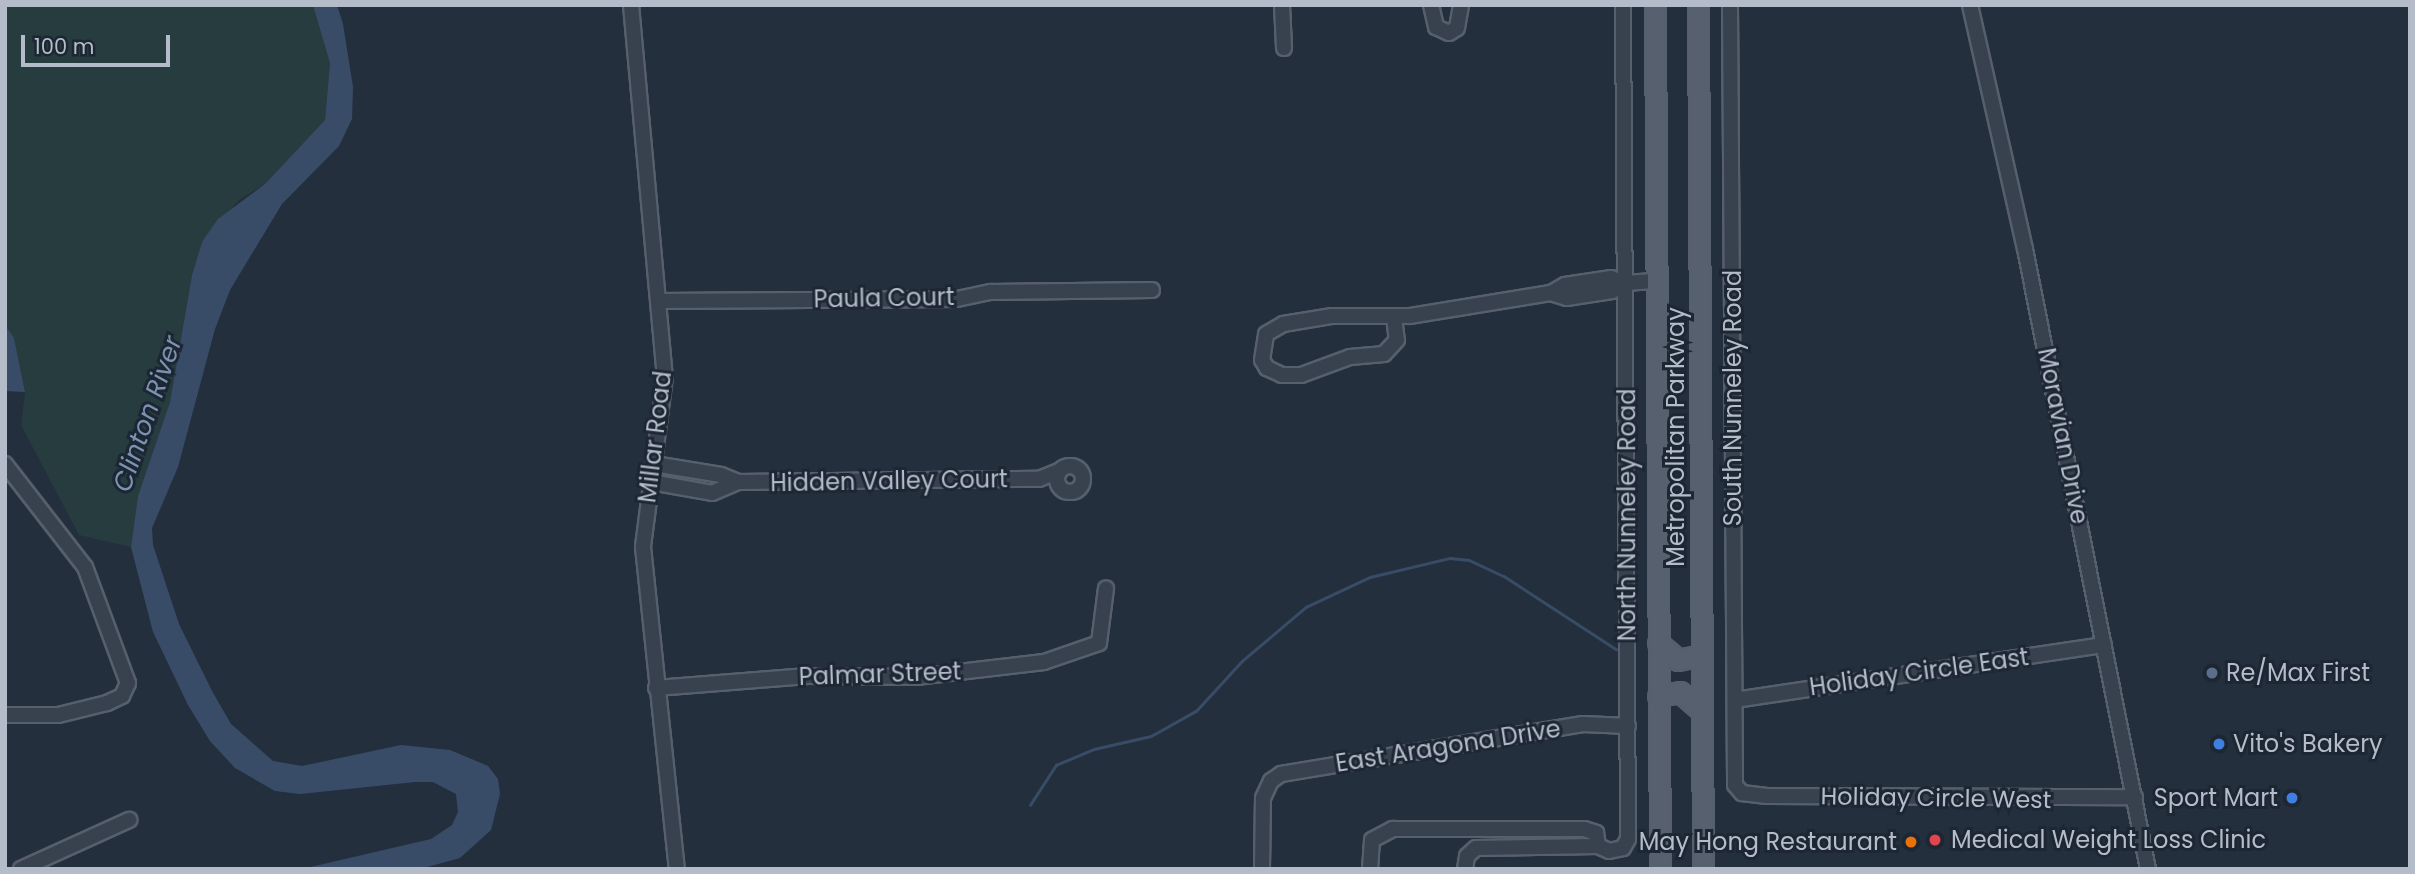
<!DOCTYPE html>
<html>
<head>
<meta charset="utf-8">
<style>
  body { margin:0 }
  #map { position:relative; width:2415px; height:874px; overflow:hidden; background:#242f3e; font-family:Poppins,sans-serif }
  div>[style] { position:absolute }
  .green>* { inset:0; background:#263c3f }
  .water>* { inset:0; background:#394c67 }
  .stream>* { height:2.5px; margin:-1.25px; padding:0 1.25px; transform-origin:1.25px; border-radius:1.25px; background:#394c67 }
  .roads { filter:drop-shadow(2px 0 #565f6c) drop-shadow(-2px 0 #565f6c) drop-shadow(0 2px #565f6c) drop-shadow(0 -2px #565f6c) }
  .minor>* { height:14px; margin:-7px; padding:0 7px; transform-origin:7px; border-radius:7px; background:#38414e }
  .minor>.ring { margin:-7px; padding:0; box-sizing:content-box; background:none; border:14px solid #38414e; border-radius:50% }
  .major>* { height:19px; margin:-9.5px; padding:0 9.5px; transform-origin:9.5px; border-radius:9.5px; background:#56606e }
  .dots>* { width:19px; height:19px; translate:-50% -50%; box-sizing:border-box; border:4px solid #1d2633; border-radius:50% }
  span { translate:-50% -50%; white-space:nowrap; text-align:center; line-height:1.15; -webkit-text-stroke:6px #1d2633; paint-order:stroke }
  .street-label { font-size:24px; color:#b4bcc9 }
  .poi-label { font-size:24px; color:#b4bcc9 }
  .left { translate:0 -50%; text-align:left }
  .right { translate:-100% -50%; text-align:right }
  .water-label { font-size:26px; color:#7c92b1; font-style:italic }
  .frame { position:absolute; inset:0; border:7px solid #b4bcc9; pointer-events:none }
  .scale { position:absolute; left:21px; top:35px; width:149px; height:32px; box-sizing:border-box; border:4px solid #b4bcc9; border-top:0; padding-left:9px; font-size:21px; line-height:24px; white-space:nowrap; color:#b4bcc9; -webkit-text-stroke:5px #1d2633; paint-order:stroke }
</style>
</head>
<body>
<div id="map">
  <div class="green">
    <div style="clip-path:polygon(5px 5px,313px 5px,322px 26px,330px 63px,325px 120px,265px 184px,239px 200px,202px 242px,192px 275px,170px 402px,138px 496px,131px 547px,79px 535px,21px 425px,25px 392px,14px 338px,5px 325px)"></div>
  </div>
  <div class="water">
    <div style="clip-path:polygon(313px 5px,337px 5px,343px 24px,353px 87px,352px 119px,339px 146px,282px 204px,230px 290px,215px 329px,178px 467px,152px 528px,153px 545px,179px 624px,212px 691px,231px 724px,273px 761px,302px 766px,401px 745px,450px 750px,488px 766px,498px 779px,500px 794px,491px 830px,460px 858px,420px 869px,302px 869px,431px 839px,452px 825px,458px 812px,456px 794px,433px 782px,415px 782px,300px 794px,275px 791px,235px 768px,210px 741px,188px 705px,153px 632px,131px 547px,138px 496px,170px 402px,192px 275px,202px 242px,218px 219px,265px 184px,325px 120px,330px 63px)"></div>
    <div style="clip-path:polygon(5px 325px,14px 338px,25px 392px,5px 391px)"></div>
  </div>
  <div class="stream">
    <div style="left:1030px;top:805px;width:48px;rotate:-57deg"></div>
    <div style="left:1056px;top:765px;width:41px;rotate:-22.8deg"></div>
    <div style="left:1094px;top:749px;width:58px;rotate:-12.8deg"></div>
    <div style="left:1151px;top:736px;width:51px;rotate:-29.1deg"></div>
    <div style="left:1196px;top:711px;width:68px;rotate:-47.4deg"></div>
    <div style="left:1242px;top:661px;width:84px;rotate:-40.2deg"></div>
    <div style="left:1306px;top:607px;width:71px;rotate:-25.1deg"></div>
    <div style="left:1370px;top:577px;width:82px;rotate:-13.4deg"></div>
    <div style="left:1450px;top:558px;width:19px;rotate:6deg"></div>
    <div style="left:1469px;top:560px;width:38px;rotate:25deg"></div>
    <div style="left:1504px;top:576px;width:134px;rotate:33.1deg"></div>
  </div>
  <div class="roads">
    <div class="minor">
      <div style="left:631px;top:5px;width:374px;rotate:84.8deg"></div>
      <div style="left:665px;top:377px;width:171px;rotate:97.4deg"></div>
      <div style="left:643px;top:547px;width:324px;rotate:84deg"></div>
      <div style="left:1282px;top:5px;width:43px;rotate:87.3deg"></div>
      <div style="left:1431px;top:5px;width:23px;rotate:77deg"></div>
      <div style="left:1436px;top:27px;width:14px;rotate:25deg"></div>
      <div style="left:1449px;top:33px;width:9px;rotate:-32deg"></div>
      <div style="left:1457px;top:28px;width:23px;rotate:-80deg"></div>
      <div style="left:1730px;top:5px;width:780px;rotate:89.63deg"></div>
      <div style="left:1735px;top:785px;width:11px;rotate:49deg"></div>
      <div style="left:1742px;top:793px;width:25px;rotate:7deg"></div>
      <div style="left:1767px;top:796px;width:368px;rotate:0.2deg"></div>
      <div style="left:1970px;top:5px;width:250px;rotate:77.3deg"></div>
      <div style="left:2025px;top:249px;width:632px;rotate:78.78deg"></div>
      <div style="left:1625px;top:283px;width:15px;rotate:148deg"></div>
      <div style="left:1612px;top:291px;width:46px;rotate:171.2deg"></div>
      <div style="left:1567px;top:298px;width:17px;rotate:-163deg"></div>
      <div style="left:1551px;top:293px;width:16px;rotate:-30deg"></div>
      <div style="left:1565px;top:285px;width:47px;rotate:-8.7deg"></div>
      <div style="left:1611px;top:278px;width:15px;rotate:20deg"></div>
      <div style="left:1625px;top:283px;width:32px;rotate:-4deg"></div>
      <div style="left:659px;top:301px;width:298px;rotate:-0.4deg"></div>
      <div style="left:957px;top:299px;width:35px;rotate:-12deg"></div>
      <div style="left:991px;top:292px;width:161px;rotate:-0.7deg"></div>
      <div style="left:1394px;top:317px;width:23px;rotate:83deg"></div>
      <div style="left:1397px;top:340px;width:19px;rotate:133deg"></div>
      <div style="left:1384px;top:354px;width:34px;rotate:175deg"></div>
      <div style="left:1350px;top:357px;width:52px;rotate:159.8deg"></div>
      <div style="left:1301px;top:375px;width:19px;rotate:180deg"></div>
      <div style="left:1282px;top:375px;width:17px;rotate:-155deg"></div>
      <div style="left:1267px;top:368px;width:9px;rotate:-122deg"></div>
      <div style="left:1262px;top:360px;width:26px;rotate:-81deg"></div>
      <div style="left:1266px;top:334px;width:20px;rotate:-30deg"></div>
      <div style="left:1283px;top:324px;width:50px;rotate:-9.3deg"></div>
      <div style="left:1332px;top:316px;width:78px"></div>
      <div style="left:1410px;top:316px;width:143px;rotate:-9.3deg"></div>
      <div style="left:5px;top:464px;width:130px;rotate:52.2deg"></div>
      <div style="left:85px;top:567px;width:124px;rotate:69.7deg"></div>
      <div style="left:128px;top:683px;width:14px;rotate:115deg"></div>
      <div style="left:122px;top:696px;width:17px;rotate:155deg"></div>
      <div style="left:107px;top:703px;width:50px;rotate:166.2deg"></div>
      <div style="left:58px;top:715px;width:53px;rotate:180deg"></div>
      <div style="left:654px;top:464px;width:68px;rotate:9.3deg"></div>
      <div style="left:721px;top:475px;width:18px;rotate:22deg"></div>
      <div style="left:738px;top:482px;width:301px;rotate:-0.6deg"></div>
      <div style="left:1039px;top:479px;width:22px;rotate:-22deg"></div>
      <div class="ring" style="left:1057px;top:466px;width:12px;height:12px"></div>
      <div style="left:651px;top:482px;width:62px;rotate:10.2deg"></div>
      <div style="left:712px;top:493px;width:28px;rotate:-23deg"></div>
      <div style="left:656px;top:688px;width:152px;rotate:-4.5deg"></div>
      <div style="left:808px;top:676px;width:108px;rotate:0.5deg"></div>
      <div style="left:916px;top:677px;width:129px;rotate:-6.7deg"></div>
      <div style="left:1044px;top:662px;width:58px;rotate:-19.1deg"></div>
      <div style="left:1099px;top:643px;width:55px;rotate:-82.7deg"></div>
      <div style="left:1735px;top:700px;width:373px;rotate:-8.5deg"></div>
      <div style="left:21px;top:869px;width:119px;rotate:-24.4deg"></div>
      <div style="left:1262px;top:869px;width:71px;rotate:-89.2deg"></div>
      <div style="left:1263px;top:798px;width:19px;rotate:-65deg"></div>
      <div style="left:1271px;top:781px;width:12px;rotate:-35deg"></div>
      <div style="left:1281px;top:774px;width:306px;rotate:-9.4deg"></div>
      <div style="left:1583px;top:724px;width:45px;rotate:2.5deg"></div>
      <div style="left:1370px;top:869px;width:29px;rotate:-86deg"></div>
      <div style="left:1372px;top:840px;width:24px;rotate:-28deg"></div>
      <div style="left:1393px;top:829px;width:191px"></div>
      <div style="left:1584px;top:829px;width:13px;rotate:18deg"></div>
      <div style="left:1596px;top:833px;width:13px;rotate:81deg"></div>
      <div style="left:1465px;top:869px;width:13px;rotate:-81deg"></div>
      <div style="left:1467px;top:856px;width:12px;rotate:-42deg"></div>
      <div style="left:1476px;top:848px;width:122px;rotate:-0.9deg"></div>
      <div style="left:1598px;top:846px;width:12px;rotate:24deg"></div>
      <div style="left:1609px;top:851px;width:14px;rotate:-12deg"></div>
      <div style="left:1623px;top:848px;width:10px;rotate:-61deg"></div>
      <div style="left:1628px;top:839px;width:834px;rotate:-90.34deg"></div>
    </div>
    <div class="major">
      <div style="left:1655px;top:5px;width:864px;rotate:89.67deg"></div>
      <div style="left:1698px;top:5px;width:864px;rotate:89.67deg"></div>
      <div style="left:1658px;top:643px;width:26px;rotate:40deg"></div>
      <div style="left:1678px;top:660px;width:24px;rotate:-12deg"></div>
      <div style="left:1658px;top:696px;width:22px;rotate:-10deg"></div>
      <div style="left:1680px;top:692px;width:28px;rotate:41deg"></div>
    </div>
  </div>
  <div class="dots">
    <div style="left:2212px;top:673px;background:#5c6f8a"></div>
    <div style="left:2219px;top:744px;background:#3f7fe0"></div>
    <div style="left:2292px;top:798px;background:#3f7fe0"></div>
    <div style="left:1935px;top:840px;background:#e0444e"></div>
    <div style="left:1911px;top:842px;background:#e8710a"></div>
  </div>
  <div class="street-label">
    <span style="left:884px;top:298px;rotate:-1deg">Paula Court</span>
    <span style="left:1733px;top:398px;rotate:-90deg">South Nunneley Road</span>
    <span style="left:2063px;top:436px;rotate:79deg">Moravian Drive</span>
    <span style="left:655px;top:437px;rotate:-83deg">Millar Road</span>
    <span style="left:1676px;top:437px;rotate:-90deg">Metropolitan Parkway</span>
    <span style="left:889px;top:481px;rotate:-1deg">Hidden Valley Court</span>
    <span style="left:1627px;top:515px;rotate:-90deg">North Nunneley Road</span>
    <span style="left:1919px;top:672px;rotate:-8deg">Holiday Circle East</span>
    <span style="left:880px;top:674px;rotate:-2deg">Palmar Street</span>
    <span style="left:1448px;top:746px;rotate:-9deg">East Aragona Drive</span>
    <span style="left:1936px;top:798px;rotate:1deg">Holiday Circle West</span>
  </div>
  <div class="poi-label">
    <span class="left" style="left:2226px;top:673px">Re/Max First</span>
    <span class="left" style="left:2233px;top:744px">Vito's Bakery</span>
    <span class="right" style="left:2278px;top:798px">Sport Mart</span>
    <span class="left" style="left:1951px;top:840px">Medical Weight Loss Clinic</span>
    <span class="right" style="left:1897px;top:842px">May Hong Restaurant</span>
  </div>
  <div class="water-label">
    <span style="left:148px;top:414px;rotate:-71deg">Clinton River</span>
  </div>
  <div class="frame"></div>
  <div class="scale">100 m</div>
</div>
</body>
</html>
